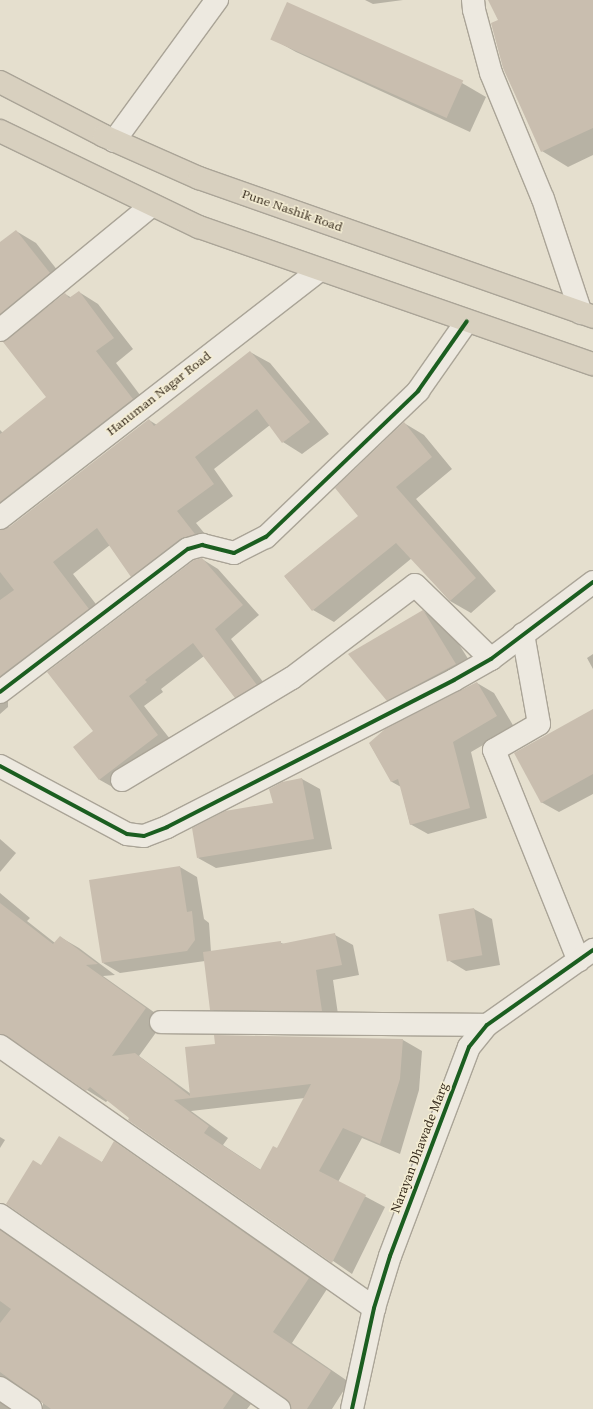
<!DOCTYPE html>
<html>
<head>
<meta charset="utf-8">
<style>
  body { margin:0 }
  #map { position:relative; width:593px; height:1409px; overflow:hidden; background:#e5dfce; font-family:"Source Serif 4",serif }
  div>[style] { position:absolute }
  .shadow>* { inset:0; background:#0003 }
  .building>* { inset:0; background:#c9beaf; transform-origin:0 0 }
  .roads { filter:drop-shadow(1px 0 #aaa497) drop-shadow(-1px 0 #aaa497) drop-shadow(0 1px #aaa497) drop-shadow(0 -1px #aaa497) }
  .street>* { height:22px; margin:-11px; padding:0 11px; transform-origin:11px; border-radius:11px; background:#ede9e0 }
  .highway>* { height:22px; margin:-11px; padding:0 11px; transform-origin:11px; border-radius:11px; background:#d8d0bf }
  .cycleway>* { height:4px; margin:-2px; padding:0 2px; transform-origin:2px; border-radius:2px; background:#1b5e20 }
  span { translate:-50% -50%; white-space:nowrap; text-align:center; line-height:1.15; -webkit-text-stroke:3px #f5eed4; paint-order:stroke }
  .street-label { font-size:13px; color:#392d1f }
</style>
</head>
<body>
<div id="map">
  <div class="shadow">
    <div style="clip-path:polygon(365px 0,403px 0,373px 4px)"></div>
    <div style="clip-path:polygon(489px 0,593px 0,593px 155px,568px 167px,542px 151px,499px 21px)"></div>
    <div style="clip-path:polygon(271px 38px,462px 83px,486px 97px,470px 132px,296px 52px)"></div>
    <div style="clip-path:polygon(16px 231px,36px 243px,69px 285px,0 334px,0 244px)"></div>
    <div style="clip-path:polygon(79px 292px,98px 304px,133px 349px,116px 363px,152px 411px,12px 519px,8px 529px,149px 420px,157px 425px,250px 352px,270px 363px,329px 434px,302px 454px,283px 442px,270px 425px,214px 469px,233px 496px,196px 523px,214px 545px,200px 550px,151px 587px,132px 576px,110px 545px,73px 574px,108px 620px,8px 699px,8px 707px,0 714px,0 430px,3px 433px,48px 398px,65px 294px,72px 298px)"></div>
    <div style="clip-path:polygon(404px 423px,424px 435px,452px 469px,416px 499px,496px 591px,471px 613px,450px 601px,412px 558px,334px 622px,313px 610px,285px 577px,360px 516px)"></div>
    <div style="clip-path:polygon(202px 559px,218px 569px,259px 615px,231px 639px,272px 694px,252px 706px,235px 697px,204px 656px,161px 689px,163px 692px,144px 706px,174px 744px,116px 789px,100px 780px,74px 747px,95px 731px)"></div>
    <div style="clip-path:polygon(423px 611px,447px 625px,480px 678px,412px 714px,387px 700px)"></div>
    <div style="clip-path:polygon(593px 654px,593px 669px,587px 658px)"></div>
    <div style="clip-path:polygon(477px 683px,494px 693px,514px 727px,471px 752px,487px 818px,428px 834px,410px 824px,401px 787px,392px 782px,370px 744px)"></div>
    <div style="clip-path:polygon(593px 711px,593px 794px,559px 812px,541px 802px)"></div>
    <div style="clip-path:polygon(302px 779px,320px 789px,332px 849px,216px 868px,198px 858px,274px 804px)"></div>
    <div style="clip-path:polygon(0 839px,16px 853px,0 872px)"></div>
    <div style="clip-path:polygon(180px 867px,197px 877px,204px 919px,209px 923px,211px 952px,281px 943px,284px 944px,335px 935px,353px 945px,359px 975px,333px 980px,339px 1021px,229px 1020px,211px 1009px,205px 961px,120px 973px,103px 963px)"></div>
    <div style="clip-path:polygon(evenodd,0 893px,30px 918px,27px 921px,55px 943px,60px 937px,79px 948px,115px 975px,103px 976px,165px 1020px,139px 1056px,191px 1094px,403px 1040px,422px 1051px,419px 1090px,400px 1154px,362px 1138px,338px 1182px,385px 1207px,352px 1274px,129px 1120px,131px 1118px,108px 1100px,106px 1102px,87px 1090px,21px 1044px,14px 1046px,0 1038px,0 893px,305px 1098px,277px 1149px,261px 1170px,223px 1145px,228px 1138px,191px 1111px,305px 1098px)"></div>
    <div style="clip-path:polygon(474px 909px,492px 919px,500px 965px,466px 971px,448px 960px)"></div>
    <div style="clip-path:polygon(0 1137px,5px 1140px,0 1148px)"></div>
    <div style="clip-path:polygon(115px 1143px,327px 1289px,292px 1343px,349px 1382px,332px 1409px,292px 1409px,291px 1404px,41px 1166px,102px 1162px)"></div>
    <div style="clip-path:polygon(0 1227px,251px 1404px,247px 1409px,43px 1409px,43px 1403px,18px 1386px,12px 1387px,5px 1397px,10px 1409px,0 1409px)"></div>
  </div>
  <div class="building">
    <div style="clip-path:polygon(488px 0,593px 0,593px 128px,541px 152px,503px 68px,491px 23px,498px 20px)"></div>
    <div style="left:287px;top:2px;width:193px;height:41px;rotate:24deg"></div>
    <div style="clip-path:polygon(16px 230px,50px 273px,0 314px,0 242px)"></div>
    <div style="clip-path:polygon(79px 291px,114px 338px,96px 351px,133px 399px,0 502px,0 434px,46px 397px,3px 342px,65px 293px,69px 298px)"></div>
    <div style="clip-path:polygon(250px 351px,310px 422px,282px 443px,257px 409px,195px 457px,214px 484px,177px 511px,195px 534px,180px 539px,131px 577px,97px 528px,53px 562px,89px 609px,0 676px,0 600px,14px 590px,0 572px,0 530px,8px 528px,149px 419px,154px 426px)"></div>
    <div style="clip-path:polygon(404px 422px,432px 457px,396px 487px,476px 578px,450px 601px,396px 543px,312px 611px,284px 576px,358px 516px,335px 488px)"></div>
    <div style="clip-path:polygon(202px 558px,243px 605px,215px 629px,257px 685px,235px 698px,193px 643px,145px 680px,147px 682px,129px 696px,158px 735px,99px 780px,73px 747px,93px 731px,47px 672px,194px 560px)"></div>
    <div style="clip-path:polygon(423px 610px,456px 664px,387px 701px,348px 654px)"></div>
    <div style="clip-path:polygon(477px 682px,497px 716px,453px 742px,470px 808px,410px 825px,398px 779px,391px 782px,369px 743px,385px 729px)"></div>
    <div style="clip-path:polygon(593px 709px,593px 774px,541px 803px,514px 753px)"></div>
    <div style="clip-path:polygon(302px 778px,314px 839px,197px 858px,192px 828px,225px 811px,273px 803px,269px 789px,282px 782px)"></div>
    <div style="clip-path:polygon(180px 866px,187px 912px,192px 911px,195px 940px,187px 951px,102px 963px,89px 880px)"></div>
    <div style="clip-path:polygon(evenodd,0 903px,53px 944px,60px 936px,98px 964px,86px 965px,146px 1008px,112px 1056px,135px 1053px,190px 1096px,185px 1047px,215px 1044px,214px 1035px,403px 1039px,400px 1079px,380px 1144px,343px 1128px,319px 1171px,366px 1195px,332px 1263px,128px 1120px,129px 1118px,90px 1087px,86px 1091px,7px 1036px,0 1034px,0 903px,311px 1084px,277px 1148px,273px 1146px,260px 1170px,204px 1133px,209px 1126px,174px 1100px,311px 1084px)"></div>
    <div style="left:474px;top:908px;width:48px;height:36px;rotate:80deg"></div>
    <div style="clip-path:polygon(335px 933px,342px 965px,316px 970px,322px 1011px,210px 1010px,203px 952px,281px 941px,281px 944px)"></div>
    <div style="clip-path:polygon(59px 1136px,102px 1162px,114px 1141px,309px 1278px,273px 1332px,331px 1371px,307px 1409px,291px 1409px,286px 1399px,6px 1204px,33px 1160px,41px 1165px)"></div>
    <div style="clip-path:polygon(0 1230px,234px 1393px,223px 1409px,51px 1409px,0 1372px,0 1323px,11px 1309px,0 1301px)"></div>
  </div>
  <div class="roads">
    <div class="street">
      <div style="left:473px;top:0;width:10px;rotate:84deg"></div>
      <div style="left:474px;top:10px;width:65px;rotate:74.9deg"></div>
      <div style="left:491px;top:73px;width:136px;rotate:67.6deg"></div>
      <div style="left:543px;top:199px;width:120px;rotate:71.6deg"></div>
      <div style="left:114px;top:141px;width:175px;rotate:-53.9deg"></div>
      <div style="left:0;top:330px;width:195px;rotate:-39.4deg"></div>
      <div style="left:0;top:518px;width:403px;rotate:-37.8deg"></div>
      <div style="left:523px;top:634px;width:91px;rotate:79.9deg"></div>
      <div style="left:539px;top:724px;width:52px;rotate:150deg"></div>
      <div style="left:494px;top:750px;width:227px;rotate:68.1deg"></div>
      <div style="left:0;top:692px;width:236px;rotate:-37.3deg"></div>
      <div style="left:188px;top:549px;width:15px;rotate:-16deg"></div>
      <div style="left:202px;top:545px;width:33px;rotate:14deg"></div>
      <div style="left:234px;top:553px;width:36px;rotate:-27deg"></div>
      <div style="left:266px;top:537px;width:211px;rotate:-43.8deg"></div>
      <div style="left:418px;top:391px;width:85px;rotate:-55deg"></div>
      <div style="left:0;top:766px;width:144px;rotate:28.2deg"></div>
      <div style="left:127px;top:834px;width:17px;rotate:7deg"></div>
      <div style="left:144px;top:836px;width:25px;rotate:-21deg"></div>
      <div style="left:167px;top:827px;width:322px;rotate:-27.1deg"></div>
      <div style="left:454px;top:680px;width:43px;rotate:-29.6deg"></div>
      <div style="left:491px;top:659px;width:128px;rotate:-37deg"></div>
      <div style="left:122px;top:780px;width:198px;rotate:-31deg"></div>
      <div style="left:292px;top:678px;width:154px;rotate:-37.1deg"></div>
      <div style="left:415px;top:585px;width:106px;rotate:44.2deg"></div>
      <div style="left:161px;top:1022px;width:326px;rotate:0.5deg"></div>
      <div style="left:0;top:1046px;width:457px;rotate:35deg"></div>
      <div style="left:0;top:1215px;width:340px;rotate:34.8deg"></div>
      <div style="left:0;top:1388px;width:37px;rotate:34deg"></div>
      <div style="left:352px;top:1409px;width:103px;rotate:-77.7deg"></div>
      <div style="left:374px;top:1308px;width:54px;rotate:-72.9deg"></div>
      <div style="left:390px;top:1256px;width:223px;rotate:-69.3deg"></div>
      <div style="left:469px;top:1047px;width:28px;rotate:-51deg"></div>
      <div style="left:487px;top:1025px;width:130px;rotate:-35.3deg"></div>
    </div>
    <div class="highway">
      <div style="left:0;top:82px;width:117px;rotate:27.4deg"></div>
      <div style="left:104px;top:136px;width:104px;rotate:23.9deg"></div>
      <div style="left:199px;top:178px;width:418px;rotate:19.4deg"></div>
      <div style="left:0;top:131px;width:221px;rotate:25.8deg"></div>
      <div style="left:199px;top:227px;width:417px;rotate:19.2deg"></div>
    </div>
  </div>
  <div class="cycleway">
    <div style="left:0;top:692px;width:236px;rotate:-37.3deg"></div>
    <div style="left:188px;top:549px;width:15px;rotate:-16deg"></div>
    <div style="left:202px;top:545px;width:33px;rotate:14deg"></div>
    <div style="left:234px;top:553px;width:36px;rotate:-27deg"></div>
    <div style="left:266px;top:537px;width:211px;rotate:-43.8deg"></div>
    <div style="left:418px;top:391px;width:85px;rotate:-55deg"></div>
    <div style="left:0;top:766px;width:144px;rotate:28.2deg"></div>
    <div style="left:127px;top:834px;width:17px;rotate:7deg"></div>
    <div style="left:144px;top:836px;width:25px;rotate:-21deg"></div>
    <div style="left:167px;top:827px;width:322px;rotate:-27.1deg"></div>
    <div style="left:454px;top:680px;width:43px;rotate:-29.6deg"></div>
    <div style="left:491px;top:659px;width:128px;rotate:-37deg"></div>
    <div style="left:352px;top:1409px;width:103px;rotate:-77.7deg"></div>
    <div style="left:374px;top:1308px;width:54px;rotate:-72.9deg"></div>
    <div style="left:390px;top:1256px;width:223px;rotate:-69.3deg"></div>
    <div style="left:469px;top:1047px;width:28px;rotate:-51deg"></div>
    <div style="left:487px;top:1025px;width:130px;rotate:-35.3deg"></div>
  </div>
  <div class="street-label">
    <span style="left:292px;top:211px;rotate:19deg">Pune Nashik Road</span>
    <span style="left:159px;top:394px;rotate:-38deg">Hanuman Nagar Road</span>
    <span style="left:420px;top:1148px;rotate:-69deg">Narayan Dhawade Marg</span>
  </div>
</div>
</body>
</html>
